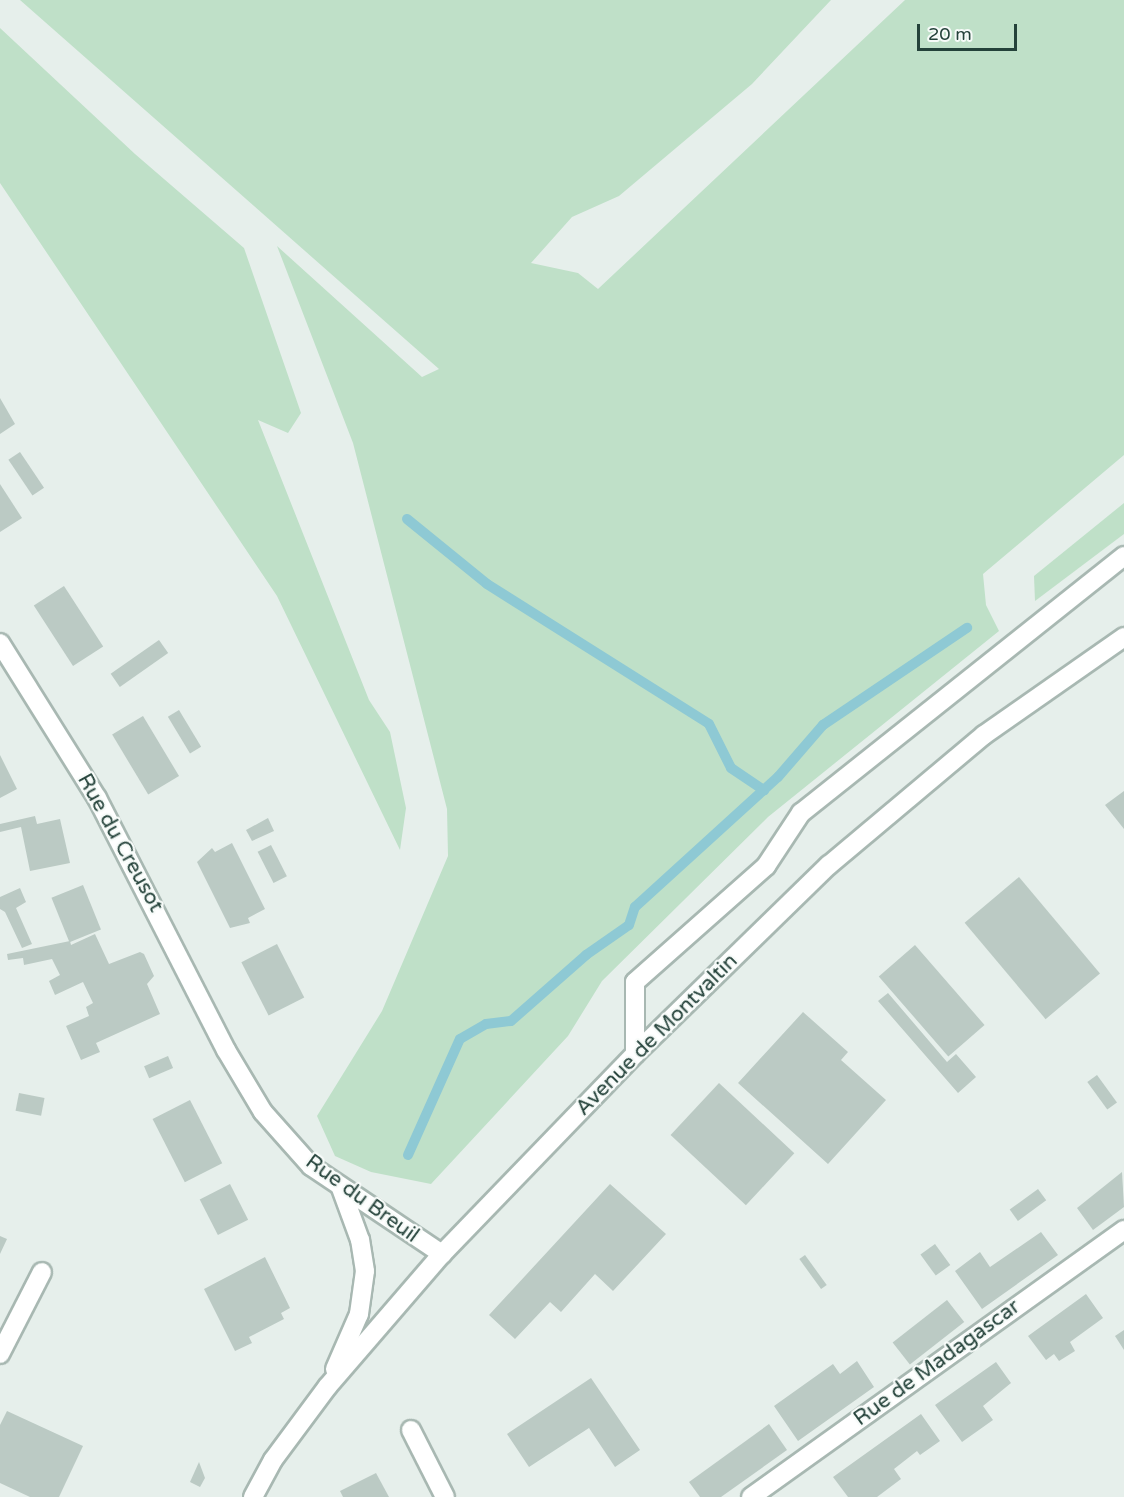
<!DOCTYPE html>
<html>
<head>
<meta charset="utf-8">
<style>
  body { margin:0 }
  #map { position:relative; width:1124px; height:1497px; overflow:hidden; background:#e6efeb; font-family:"Varela Round",sans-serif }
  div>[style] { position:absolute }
  .green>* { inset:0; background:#bfe0c8 }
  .stream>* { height:10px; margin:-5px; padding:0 5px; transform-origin:5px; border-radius:5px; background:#8ec9d4 }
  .building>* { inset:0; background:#bbcac4; transform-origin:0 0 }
  .roads { filter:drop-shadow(2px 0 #a8b8b2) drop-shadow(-2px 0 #a8b8b2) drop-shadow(0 2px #a8b8b2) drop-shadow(0 -2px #a8b8b2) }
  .service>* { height:18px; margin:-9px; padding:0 9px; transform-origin:9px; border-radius:9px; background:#fff }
  .minor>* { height:18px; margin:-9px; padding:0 9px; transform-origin:9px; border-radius:9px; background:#fff }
  .tertiary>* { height:18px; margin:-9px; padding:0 9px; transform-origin:9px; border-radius:9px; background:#fff }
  span { translate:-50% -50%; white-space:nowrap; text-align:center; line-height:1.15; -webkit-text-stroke:4.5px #f7fbf9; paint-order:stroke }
  .street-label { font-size:21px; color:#24423a }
  .scale { position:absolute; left:917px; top:24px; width:100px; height:27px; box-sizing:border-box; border:3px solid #24423a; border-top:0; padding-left:8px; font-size:18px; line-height:21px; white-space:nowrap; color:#24423a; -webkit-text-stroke:4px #f7fbf9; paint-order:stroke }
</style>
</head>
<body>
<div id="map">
  <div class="green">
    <div style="clip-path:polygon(20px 0,831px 0,752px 84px,619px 196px,572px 217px,531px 263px,578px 273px,598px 289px,905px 0,1124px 0,1124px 455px,983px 574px,986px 605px,999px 631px,768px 817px,602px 981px,568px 1036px,431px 1184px,371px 1172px,335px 1156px,317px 1116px,382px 1011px,448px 856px,447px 809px,353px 443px,277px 246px,422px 377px,439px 369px)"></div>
    <div style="clip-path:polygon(0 28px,135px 154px,244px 248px,301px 413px,288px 433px,258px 420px,369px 700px,390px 732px,406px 808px,400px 850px,277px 596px,0 183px)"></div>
    <div style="clip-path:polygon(1124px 503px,1124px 534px,1035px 601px,1034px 576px)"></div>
  </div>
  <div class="stream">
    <div style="left:407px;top:519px;width:103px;rotate:39.1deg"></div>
    <div style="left:487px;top:584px;width:262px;rotate:32.2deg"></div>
    <div style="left:709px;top:724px;width:49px;rotate:63.4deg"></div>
    <div style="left:731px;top:768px;width:40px;rotate:34deg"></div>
    <div style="left:408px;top:1155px;width:127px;rotate:-65.9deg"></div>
    <div style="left:460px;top:1039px;width:30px;rotate:-30deg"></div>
    <div style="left:486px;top:1024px;width:25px;rotate:-7deg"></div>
    <div style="left:511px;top:1021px;width:100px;rotate:-41.3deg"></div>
    <div style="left:586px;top:955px;width:52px;rotate:-34.9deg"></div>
    <div style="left:629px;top:925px;width:19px;rotate:-72deg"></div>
    <div style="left:635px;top:907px;width:193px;rotate:-42.3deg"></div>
    <div style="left:778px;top:777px;width:69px;rotate:-49.1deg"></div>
    <div style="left:823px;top:725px;width:174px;rotate:-34deg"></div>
  </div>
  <div class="building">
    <div style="clip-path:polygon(0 398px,15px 424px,0 434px)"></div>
    <div style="left:20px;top:452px;width:43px;height:14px;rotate:56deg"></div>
    <div style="clip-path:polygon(0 484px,22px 518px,0 532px)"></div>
    <div style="left:64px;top:586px;width:72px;height:36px;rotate:57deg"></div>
    <div style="left:159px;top:640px;width:16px;height:59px;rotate:55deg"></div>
    <div style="left:179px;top:710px;width:43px;height:13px;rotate:59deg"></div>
    <div style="left:143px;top:716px;width:70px;height:36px;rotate:59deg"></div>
    <div style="clip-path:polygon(0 755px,17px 789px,0 798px)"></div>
    <div style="clip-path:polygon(1124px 791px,1124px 829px,1105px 805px)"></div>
    <div style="clip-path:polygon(35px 816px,37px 824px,60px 819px,70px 863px,30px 871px,21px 827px,0 832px,0 824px)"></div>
    <div style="clip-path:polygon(268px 818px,274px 831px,252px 841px,246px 830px)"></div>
    <div style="clip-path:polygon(232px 843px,265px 909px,248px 918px,250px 923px,230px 928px,197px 862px,212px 848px,215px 852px)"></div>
    <div style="left:271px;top:845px;width:35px;height:15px;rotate:63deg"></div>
    <div style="left:1019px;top:877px;width:126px;height:71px;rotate:50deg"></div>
    <div style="left:83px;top:885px;width:48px;height:34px;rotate:68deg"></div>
    <div style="clip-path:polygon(20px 888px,26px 902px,16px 908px,32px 944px,22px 948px,5px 912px,0 909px,0 897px)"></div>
    <div style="clip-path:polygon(95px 934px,109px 964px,140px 952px,144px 954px,154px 976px,147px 984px,160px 1014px,96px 1043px,100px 1052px,81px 1060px,66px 1026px,89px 1016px,86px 1007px,93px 1003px,83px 982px,55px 995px,49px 981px,60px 975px,52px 959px,24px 965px,23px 958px,8px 960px,7px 954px,70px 941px,71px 945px)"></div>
    <div style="left:277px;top:944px;width:60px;height:40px;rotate:63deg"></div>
    <div style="left:915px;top:945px;width:106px;height:48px;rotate:49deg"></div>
    <div style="clip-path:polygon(888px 993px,947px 1062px,956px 1054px,976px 1077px,958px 1093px,878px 1001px)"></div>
    <div style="clip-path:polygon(803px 1012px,848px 1052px,841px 1060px,886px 1100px,828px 1164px,738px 1083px)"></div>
    <div style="left:168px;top:1056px;width:13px;height:26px;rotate:67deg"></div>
    <div style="left:1097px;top:1075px;width:34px;height:12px;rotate:54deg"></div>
    <div style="left:719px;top:1083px;width:103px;height:71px;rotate:43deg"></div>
    <div style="left:19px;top:1093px;width:26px;height:18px;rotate:11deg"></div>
    <div style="left:190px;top:1100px;width:71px;height:42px;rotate:63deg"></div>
    <div style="clip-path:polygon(1122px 1172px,1124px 1207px,1093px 1230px,1077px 1208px)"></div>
    <div style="left:230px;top:1184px;width:40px;height:34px;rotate:63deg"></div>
    <div style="clip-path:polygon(610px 1184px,666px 1234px,613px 1291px,595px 1274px,561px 1312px,550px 1302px,515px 1339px,489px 1315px)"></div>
    <div style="left:1038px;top:1189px;width:14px;height:35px;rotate:54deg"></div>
    <div style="clip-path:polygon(1041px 1232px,1058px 1255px,982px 1309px,955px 1271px,980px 1252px,990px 1267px)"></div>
    <div style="clip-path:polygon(0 1236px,7px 1239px,0 1254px)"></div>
    <div style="left:935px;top:1244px;width:26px;height:18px;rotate:54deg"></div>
    <div style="left:805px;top:1255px;width:37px;height:7px;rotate:54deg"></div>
    <div style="clip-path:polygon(265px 1257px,290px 1308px,281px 1313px,284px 1319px,249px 1337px,252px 1343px,235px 1351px,204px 1289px)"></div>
    <div style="clip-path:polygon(1086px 1294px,1103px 1318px,1070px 1342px,1075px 1351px,1059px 1361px,1054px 1354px,1046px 1360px,1028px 1336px)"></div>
    <div style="left:947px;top:1300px;width:28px;height:69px;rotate:52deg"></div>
    <div style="clip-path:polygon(1124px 1330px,1124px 1350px,1115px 1336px)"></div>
    <div style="clip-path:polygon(857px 1361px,874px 1387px,798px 1441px,774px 1406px,833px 1364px,840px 1374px)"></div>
    <div style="clip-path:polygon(996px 1362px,1011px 1383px,983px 1406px,993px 1420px,962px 1442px,935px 1405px)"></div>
    <div style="clip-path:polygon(591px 1378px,640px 1450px,615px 1467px,589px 1428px,529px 1467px,507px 1434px)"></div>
    <div style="clip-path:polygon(7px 1411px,83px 1446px,59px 1497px,30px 1497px,0 1483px,0 1425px)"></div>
    <div style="clip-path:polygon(921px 1414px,940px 1441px,920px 1455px,917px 1451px,894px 1469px,901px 1479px,877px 1497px,848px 1497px,833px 1477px)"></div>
    <div style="clip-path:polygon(769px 1424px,787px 1450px,721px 1497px,700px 1497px,689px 1482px)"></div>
    <div style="clip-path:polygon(199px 1462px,205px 1478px,200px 1487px,190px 1482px)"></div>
    <div style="clip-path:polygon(376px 1473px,389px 1497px,343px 1497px,340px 1491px)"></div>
  </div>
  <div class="roads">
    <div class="service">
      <div style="left:635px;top:1054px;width:72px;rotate:-90deg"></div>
      <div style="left:635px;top:982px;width:175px;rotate:-41.5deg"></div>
      <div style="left:766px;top:866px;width:64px;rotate:-56.6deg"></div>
      <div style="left:801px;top:813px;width:413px;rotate:-38.5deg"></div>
      <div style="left:0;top:1354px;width:92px;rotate:-62.9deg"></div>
    </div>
    <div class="minor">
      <div style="left:411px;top:1430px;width:75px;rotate:63.1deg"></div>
      <div style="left:751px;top:1497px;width:459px;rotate:-35.6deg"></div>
    </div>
    <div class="tertiary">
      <div style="left:0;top:643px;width:183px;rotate:58deg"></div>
      <div style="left:97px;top:798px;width:283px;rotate:62.9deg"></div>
      <div style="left:226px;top:1050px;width:72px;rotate:59.2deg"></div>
      <div style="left:263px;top:1112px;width:72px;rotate:48.4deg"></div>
      <div style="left:311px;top:1166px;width:158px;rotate:33.9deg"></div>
      <div style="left:335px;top:1369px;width:60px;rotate:-66.4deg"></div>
      <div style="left:359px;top:1314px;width:43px;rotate:-82.1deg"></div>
      <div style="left:365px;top:1271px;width:31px;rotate:-99deg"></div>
      <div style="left:360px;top:1240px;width:55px;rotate:-110.1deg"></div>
      <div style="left:253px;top:1497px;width:42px;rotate:-61.6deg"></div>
      <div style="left:273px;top:1460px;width:92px;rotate:-53.4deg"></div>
      <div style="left:328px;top:1386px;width:174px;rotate:-49.2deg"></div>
      <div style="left:442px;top:1254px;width:278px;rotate:-46deg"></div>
      <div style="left:635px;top:1054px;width:271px;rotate:-44.3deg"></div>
      <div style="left:829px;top:865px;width:202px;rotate:-40deg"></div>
      <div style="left:984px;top:735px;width:171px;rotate:-35deg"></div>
    </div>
  </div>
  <div class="street-label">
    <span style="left:120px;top:843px;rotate:61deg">Rue du Creusot</span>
    <span style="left:657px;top:1035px;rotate:-45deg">Avenue de Montvaltin</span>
    <span style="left:362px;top:1199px;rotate:36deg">Rue du Breuil</span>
    <span style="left:937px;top:1363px;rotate:-36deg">Rue de Madagascar</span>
  </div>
  <div class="scale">20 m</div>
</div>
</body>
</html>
